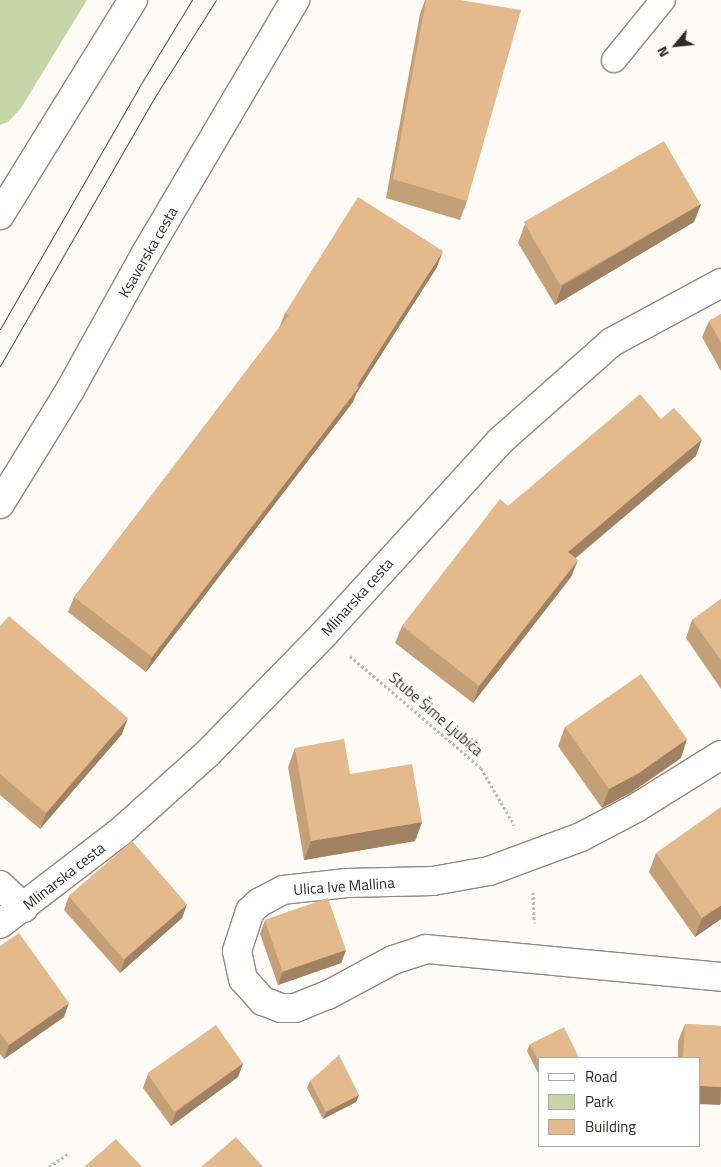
<!DOCTYPE html>
<html>
<head>
<meta charset="utf-8">
<style>
  body { margin:0 }
  #map { position:relative; width:721px; height:1167px; overflow:hidden; background:#fefaf6; font-family:"Titillium Web",sans-serif }
  div>[style] { position:absolute }
  .green>* { inset:0; background:#c5d5a6 }
  .path>* { height:3px; margin-top:-1.5px; transform-origin:0; background:repeating-linear-gradient(90deg,#bcb8b4 0 2.5px,transparent 0 5px) }
  .roads { filter:drop-shadow(1px 0 #938a80) drop-shadow(-1px 0 #938a80) drop-shadow(0 1px #938a80) drop-shadow(0 -1px #938a80) }
  .service>* { height:24px; margin:-12px; padding:0 12px; transform-origin:12px; border-radius:12px; background:#fff }
  .minor>* { height:28px; margin:-14px; padding:0 14px; transform-origin:14px; border-radius:14px; background:#fff }
  .secondary>* { height:28px; margin:-14px; padding:0 14px; transform-origin:14px; border-radius:14px; background:#fff }
  .tram>* { height:1px; margin:-0.5px; padding:0 0.5px; transform-origin:0.5px; border-radius:0.5px; background:#524e4a }
  .wall>* { inset:0; background:#c4a079 }
  .shaded-wall>* { inset:0; background:#a08263; transform-origin:0 0 }
  .building>* { inset:0; background:#e4ba8d; transform-origin:0 0 }
  span { translate:-50% -50%; white-space:nowrap; text-align:center; line-height:1.15; -webkit-text-stroke:4.5px #fff; paint-order:stroke }
  .street-label { font-size:15px; color:#2f2b27 }
  .legend { position:absolute; left:538px; top:1057px; width:162px; height:90px; box-sizing:border-box; background:#fff; border:1px solid #acaaa9; margin:0; padding:6px 9px; list-style:none; font-size:15px; color:#2f2b27 }
  .legend li { display:flex; align-items:center; gap:10px; height:25px }
  .legend b { width:25px; border:1px solid #acaaa9 }
  .north { position:absolute; left:651px; top:20px; width:50px; height:50px; -webkit-text-stroke:4px #fff; paint-order:stroke; rotate:242deg; font-size:14px; font-weight:700; line-height:20px; text-align:center; color:#2f2b27 }
  .north::after { content:''; display:block; margin:auto; width:18px; height:22px; background:#2f2b27; clip-path:polygon(50% 0,100% 100%,50% 72%,0 100%) }
</style>
</head>
<body>
<div id="map">
  <div class="green">
    <div style="clip-path:polygon(0 0,87px 0,21px 108px,8px 122px,0 125px)"></div>
  </div>
  <div class="path">
    <div style="left:350px;top:656px;width:172px;rotate:40.5deg"></div>
    <div style="left:481px;top:768px;width:66px;rotate:59.9deg"></div>
    <div style="left:533px;top:892px;width:31px;rotate:88deg"></div>
    <div style="left:49px;top:1167px;width:24px;rotate:-35deg"></div>
  </div>
  <div class="roads">
    <div class="service">
      <div style="left:614px;top:60px;width:77px;rotate:-50.8deg"></div>
    </div>
    <div class="minor">
      <div style="left:721px;top:755px;width:100px;rotate:148.1deg"></div>
      <div style="left:636px;top:808px;width:62px;rotate:152.2deg"></div>
      <div style="left:581px;top:837px;width:98px;rotate:159.7deg"></div>
      <div style="left:489px;top:871px;width:57px;rotate:169.9deg"></div>
      <div style="left:433px;top:881px;width:86px;rotate:178.7deg"></div>
      <div style="left:347px;top:883px;width:64px;rotate:173.8deg"></div>
      <div style="left:283px;top:890px;width:26px;rotate:152deg"></div>
      <div style="left:260px;top:902px;width:13px;rotate:138deg"></div>
      <div style="left:250px;top:911px;width:42px;rotate:108deg"></div>
      <div style="left:237px;top:951px;width:29px;rotate:78deg"></div>
      <div style="left:243px;top:979px;width:30px;rotate:48deg"></div>
      <div style="left:263px;top:1001px;width:19px;rotate:21deg"></div>
      <div style="left:281px;top:1008px;width:14px"></div>
      <div style="left:295px;top:1008px;width:35px;rotate:-22deg"></div>
      <div style="left:328px;top:995px;width:74px;rotate:-28.3deg"></div>
      <div style="left:393px;top:960px;width:35px;rotate:-18deg"></div>
      <div style="left:426px;top:949px;width:296px;rotate:5.4deg"></div>
      <div style="left:0;top:885px;width:33px;rotate:44deg"></div>
      <div style="left:0;top:924px;width:151px;rotate:-37.5deg"></div>
      <div style="left:120px;top:832px;width:118px;rotate:-41.9deg"></div>
      <div style="left:208px;top:753px;width:166px;rotate:-45.7deg"></div>
      <div style="left:324px;top:634px;width:261px;rotate:-47.6deg"></div>
      <div style="left:500px;top:441px;width:149px;rotate:-41.5deg"></div>
      <div style="left:612px;top:342px;width:124px;rotate:-28.4deg"></div>
    </div>
    <div class="secondary">
      <div style="left:0;top:215px;width:253px;rotate:-58.3deg"></div>
      <div style="left:0;top:504px;width:134px;rotate:-58.4deg"></div>
      <div style="left:70px;top:390px;width:157px;rotate:-61deg"></div>
      <div style="left:146px;top:253px;width:294px;rotate:-59.5deg"></div>
    </div>
  </div>
  <div class="tram">
    <div style="left:0;top:329px;width:279px;rotate:-60.1deg"></div>
    <div style="left:139px;top:87px;width:102px;rotate:-58.7deg"></div>
    <div style="left:0;top:366px;width:313px;rotate:-60.1deg"></div>
    <div style="left:156px;top:95px;width:112px;rotate:-57.7deg"></div>
  </div>
  <div class="wall">
    <div style="clip-path:polygon(425px 0,460px 0,467px 201px,460px 220px,386px 198px,420px 14px)"></div>
    <div style="clip-path:polygon(701px 204px,694px 222px,555px 305px,518px 243px,525px 224px)"></div>
    <div style="clip-path:polygon(437px 267px,356px 394px,353px 402px,146px 672px,68px 612px,74px 597px,279px 328px,285px 313px)"></div>
    <div style="clip-path:polygon(721px 314px,721px 371px,702px 337px,709px 321px)"></div>
    <div style="clip-path:polygon(661px 419px,696px 456px,576px 558px,571px 577px,473px 703px,395px 643px,402px 626px,508px 506px)"></div>
    <div style="clip-path:polygon(721px 599px,721px 689px,686px 638px,692px 620px)"></div>
    <div style="clip-path:polygon(0 626px,122px 734px,40px 829px,0 795px)"></div>
    <div style="clip-path:polygon(565px 727px,681px 758px,632px 792px,602px 808px,558px 746px)"></div>
    <div style="clip-path:polygon(295px 748px,350px 774px,422px 822px,415px 841px,304px 860px,288px 767px)"></div>
    <div style="clip-path:polygon(656px 853px,721px 919px,695px 937px,649px 872px)"></div>
    <div style="clip-path:polygon(69px 896px,187px 904px,182px 918px,120px 973px,64px 910px)"></div>
    <div style="clip-path:polygon(265px 920px,346px 950px,341px 963px,278px 985px,260px 934px)"></div>
    <div style="clip-path:polygon(0 946px,64px 1017px,4px 1059px,0 1054px)"></div>
    <div style="clip-path:polygon(685px 1024px,721px 1026px,721px 1104px,700px 1104px,700px 1058px,678px 1058px,678px 1041px)"></div>
    <div style="clip-path:polygon(530px 1044px,540px 1058px,540px 1077px,527px 1051px)"></div>
    <div style="clip-path:polygon(243px 1063px,238px 1077px,171px 1126px,143px 1088px,148px 1074px)"></div>
    <div style="clip-path:polygon(310px 1081px,359px 1095px,356px 1102px,323px 1119px,307px 1088px)"></div>
  </div>
  <div class="shaded-wall">
    <div style="clip-path:polygon(701px 204px,694px 222px,555px 305px,562px 286px)"></div>
    <div style="clip-path:polygon(443px 251px,437px 267px,356px 394px,353px 402px,146px 672px,152px 657px,357px 385px)"></div>
    <div style="clip-path:polygon(702px 439px,696px 456px,562px 569px,568px 552px)"></div>
    <div style="clip-path:polygon(578px 560px,571px 577px,473px 703px,479px 686px)"></div>
    <div style="clip-path:polygon(128px 718px,122px 734px,40px 829px,46px 813px)"></div>
    <div style="clip-path:polygon(687px 739px,681px 758px,632px 792px,602px 808px,609px 789px)"></div>
    <div style="clip-path:polygon(422px 822px,415px 841px,304px 860px,311px 841px)"></div>
    <div style="clip-path:polygon(187px 904px,182px 918px,120px 973px,125px 959px)"></div>
    <div style="clip-path:polygon(721px 905px,721px 919px,695px 937px,702px 918px)"></div>
    <div style="clip-path:polygon(346px 950px,341px 963px,278px 985px,283px 971px)"></div>
    <div style="clip-path:polygon(69px 1003px,64px 1017px,4px 1059px,9px 1045px)"></div>
    <div style="clip-path:polygon(243px 1063px,238px 1077px,171px 1126px,176px 1112px)"></div>
    <div style="left:700px;top:1086px;width:21px;height:18px;rotate:3deg"></div>
    <div style="clip-path:polygon(359px 1095px,356px 1102px,323px 1119px,326px 1112px)"></div>
  </div>
  <div class="building">
    <div style="clip-path:polygon(426px 0,460px 0,521px 10px,467px 201px,393px 179px)"></div>
    <div style="left:664px;top:141px;width:73px;height:162px;rotate:60deg"></div>
    <div style="clip-path:polygon(358px 197px,443px 251px,357px 385px,359px 387px,152px 657px,74px 597px,289px 315px,285px 313px)"></div>
    <div style="clip-path:polygon(721px 314px,721px 343px,709px 321px)"></div>
    <div style="clip-path:polygon(640px 394px,661px 419px,674px 408px,702px 439px,568px 552px,578px 560px,479px 686px,402px 626px,500px 499px,508px 506px)"></div>
    <div style="clip-path:polygon(721px 599px,721px 660px,692px 620px)"></div>
    <div style="clip-path:polygon(9px 616px,128px 718px,46px 813px,0 774px,0 626px)"></div>
    <div style="clip-path:polygon(641px 674px,687px 739px,639px 773px,609px 789px,565px 727px)"></div>
    <div style="clip-path:polygon(344px 739px,350px 774px,412px 764px,422px 822px,311px 841px,295px 748px)"></div>
    <div style="clip-path:polygon(721px 807px,721px 905px,702px 918px,656px 853px)"></div>
    <div style="left:132px;top:841px;width:84px;height:84px;rotate:49deg"></div>
    <div style="left:328px;top:898px;width:55px;height:67px;rotate:71deg"></div>
    <div style="clip-path:polygon(19px 933px,69px 1003px,9px 1045px,0 1033px,0 946px)"></div>
    <div style="clip-path:polygon(685px 1024px,721px 1026px,721px 1087px,700px 1086px,700px 1058px,683px 1058px)"></div>
    <div style="left:216px;top:1025px;width:47px;height:84px;rotate:55deg"></div>
    <div style="clip-path:polygon(564px 1027px,579px 1058px,540px 1058px,540px 1064px,530px 1044px)"></div>
    <div style="clip-path:polygon(339px 1055px,359px 1095px,326px 1112px,310px 1081px)"></div>
    <div style="clip-path:polygon(236px 1137px,263px 1167px,201px 1167px)"></div>
    <div style="clip-path:polygon(116px 1139px,142px 1167px,84px 1167px)"></div>
  </div>
  <div class="street-label">
    <span style="left:148px;top:252px;rotate:-60deg">Ksaverska cesta</span>
    <span style="left:357px;top:597px;rotate:-48deg">Mlinarska cesta</span>
    <span style="left:436px;top:714px;rotate:41deg">Stube Šime Ljubića</span>
    <span style="left:64px;top:876px;rotate:-38deg">Mlinarska cesta</span>
    <span style="left:344px;top:886px;rotate:-4deg">Ulica Ive Mallina</span>
  </div>
  <ul class="legend">
  <li><b style="height:6px;background:#fff"></b>Road</li>
  <li><b style="height:14px;background:#c5d5a6"></b>Park</li>
  <li><b style="height:14px;background:#e4ba8d"></b>Building</li>
  </ul>
  <div class="north">N</div>
</div>
</body>
</html>
